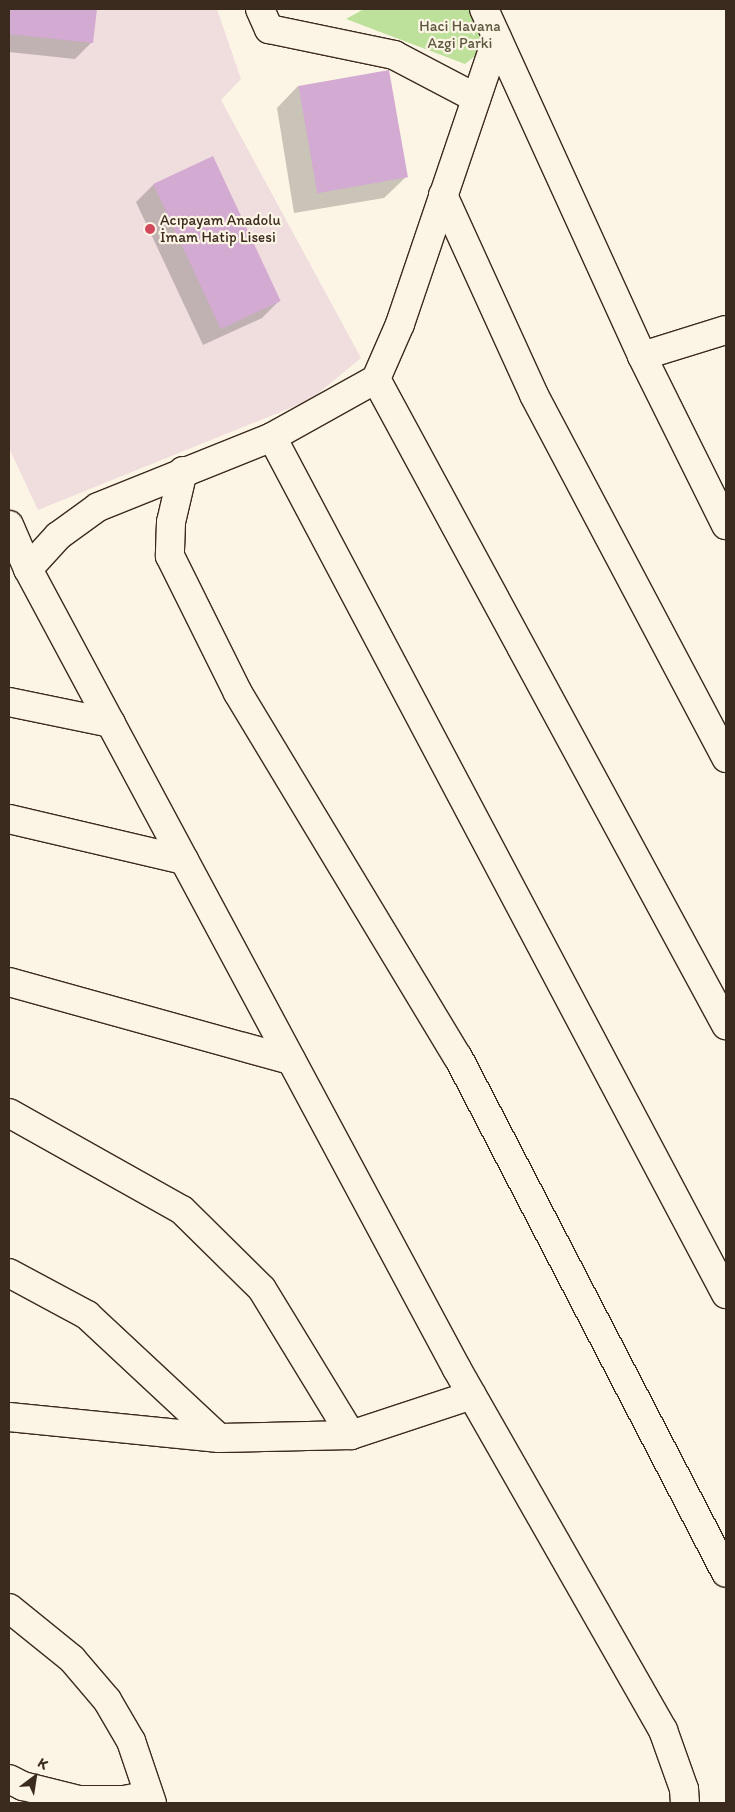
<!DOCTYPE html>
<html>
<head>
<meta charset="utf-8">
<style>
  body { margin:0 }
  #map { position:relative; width:735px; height:1812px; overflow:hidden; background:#fcf5e5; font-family:Itim,sans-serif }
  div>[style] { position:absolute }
  .built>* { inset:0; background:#f0dedf }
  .green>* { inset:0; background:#bde09a }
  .shadow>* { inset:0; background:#0003 }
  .building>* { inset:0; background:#d3aad1; transform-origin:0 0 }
  .roads { filter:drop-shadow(1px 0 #3b2a1e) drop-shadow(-1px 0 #3b2a1e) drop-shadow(0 1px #3b2a1e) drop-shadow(0 -1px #3b2a1e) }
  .street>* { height:28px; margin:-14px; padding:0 14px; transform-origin:14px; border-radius:14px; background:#fcf5e5 }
  .dots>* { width:14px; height:14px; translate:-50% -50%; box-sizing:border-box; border:2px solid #fcf5e5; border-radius:50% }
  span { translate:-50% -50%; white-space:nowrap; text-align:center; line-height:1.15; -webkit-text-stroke:4.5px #fcf5e5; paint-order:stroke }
  .park-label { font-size:15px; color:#5c583d }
  .poi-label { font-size:15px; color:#3b2a1e }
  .left { translate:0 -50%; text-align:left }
  .frame { position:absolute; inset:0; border:10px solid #3b2a1e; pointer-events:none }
  .north { position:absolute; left:10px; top:1752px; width:50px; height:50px; -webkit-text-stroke:4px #fcf5e5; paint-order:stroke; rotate:31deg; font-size:14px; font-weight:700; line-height:20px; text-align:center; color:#3b2a1e }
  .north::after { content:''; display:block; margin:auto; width:18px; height:22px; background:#3b2a1e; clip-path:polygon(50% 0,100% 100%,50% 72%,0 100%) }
</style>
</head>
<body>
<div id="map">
  <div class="built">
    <div style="clip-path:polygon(9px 9px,217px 9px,241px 79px,221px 100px,361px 358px,310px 400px,38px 510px,9px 448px)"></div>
  </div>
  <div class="green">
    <div style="clip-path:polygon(364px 9px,474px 9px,497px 38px,465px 64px,346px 19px)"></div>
  </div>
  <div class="shadow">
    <div style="clip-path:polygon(9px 9px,95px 9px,92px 42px,75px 59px,9px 52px)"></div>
    <div style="clip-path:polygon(298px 86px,406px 177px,384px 198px,294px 213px,277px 108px)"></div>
    <div style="clip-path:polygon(212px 158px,279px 301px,262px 318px,203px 345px,136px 202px,153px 185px)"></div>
  </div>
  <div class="building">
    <div style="clip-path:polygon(9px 9px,97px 9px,93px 43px,9px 34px)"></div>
    <div style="left:389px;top:70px;width:109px;height:92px;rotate:80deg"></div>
    <div style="left:213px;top:156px;width:160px;height:66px;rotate:65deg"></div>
  </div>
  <div class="roads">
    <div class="street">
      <div style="left:260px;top:9px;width:22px;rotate:66deg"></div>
      <div style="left:269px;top:29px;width:128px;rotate:11.7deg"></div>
      <div style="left:394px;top:55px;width:93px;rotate:27.7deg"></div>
      <div style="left:484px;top:9px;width:381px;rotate:65.5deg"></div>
      <div style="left:642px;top:356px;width:189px;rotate:63.6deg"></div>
      <div style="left:443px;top:195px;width:220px;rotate:65.5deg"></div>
      <div style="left:534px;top:395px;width:411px;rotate:62.1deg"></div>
      <div style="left:642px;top:356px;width:88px;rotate:-17.2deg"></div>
      <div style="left:376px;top:379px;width:735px;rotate:61.55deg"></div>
      <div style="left:272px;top:437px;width:970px;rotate:62.09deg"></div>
      <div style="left:183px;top:471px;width:52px;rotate:103.2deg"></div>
      <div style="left:171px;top:522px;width:34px;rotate:92deg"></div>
      <div style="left:170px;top:556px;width:153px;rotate:63.6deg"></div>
      <div style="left:238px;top:693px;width:425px;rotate:58.9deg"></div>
      <div style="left:458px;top:1057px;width:581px;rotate:62.55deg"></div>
      <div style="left:9px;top:525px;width:48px;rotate:66.6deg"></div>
      <div style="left:28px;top:569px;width:908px;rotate:61.8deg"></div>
      <div style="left:457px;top:1369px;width:416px;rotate:60.3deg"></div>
      <div style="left:663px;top:1730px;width:63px;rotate:70.4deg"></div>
      <div style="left:684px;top:1789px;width:14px;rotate:86deg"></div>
      <div style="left:28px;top:569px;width:45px;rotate:-47.7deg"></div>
      <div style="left:58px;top:536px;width:49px;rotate:-35.9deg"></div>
      <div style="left:98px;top:507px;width:188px;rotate:-21.9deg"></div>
      <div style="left:272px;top:437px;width:119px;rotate:-29.1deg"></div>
      <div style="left:376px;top:379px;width:60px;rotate:-66.4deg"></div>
      <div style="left:400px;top:324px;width:302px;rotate:-71.3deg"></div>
      <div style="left:9px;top:702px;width:104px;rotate:11.6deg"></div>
      <div style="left:9px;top:819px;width:180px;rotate:13.2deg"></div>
      <div style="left:9px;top:982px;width:293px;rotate:15.5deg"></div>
      <div style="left:9px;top:1113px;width:198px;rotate:29.3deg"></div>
      <div style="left:182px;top:1210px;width:112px;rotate:44.6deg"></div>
      <div style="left:262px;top:1289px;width:171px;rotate:58.6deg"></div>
      <div style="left:9px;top:1273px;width:89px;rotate:28.3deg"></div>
      <div style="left:87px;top:1315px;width:180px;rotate:43deg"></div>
      <div style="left:9px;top:1417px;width:211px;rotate:5.7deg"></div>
      <div style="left:219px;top:1438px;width:132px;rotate:-1.3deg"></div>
      <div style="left:351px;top:1435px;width:127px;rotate:-18.3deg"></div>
      <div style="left:9px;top:1608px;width:81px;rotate:39deg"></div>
      <div style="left:72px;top:1659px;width:54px;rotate:49.5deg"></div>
      <div style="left:107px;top:1700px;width:48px;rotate:59.7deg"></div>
      <div style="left:131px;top:1741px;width:65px;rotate:71.3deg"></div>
      <div style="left:9px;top:1779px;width:16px;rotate:27deg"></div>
      <div style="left:23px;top:1786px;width:58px;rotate:14deg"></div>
      <div style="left:79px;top:1800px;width:45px"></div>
      <div style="left:124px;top:1800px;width:25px;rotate:-11deg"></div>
    </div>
  </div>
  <div class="dots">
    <div style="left:150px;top:229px;background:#d1495b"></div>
  </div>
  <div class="park-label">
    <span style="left:460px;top:35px">Haci Havana<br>Azgi Parki</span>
  </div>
  <div class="poi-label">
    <span class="left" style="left:160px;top:229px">Acıpayam Anadolu<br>İmam Hatip Lisesi</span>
  </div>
  <div class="frame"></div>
  <div class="north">K</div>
</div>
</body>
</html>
